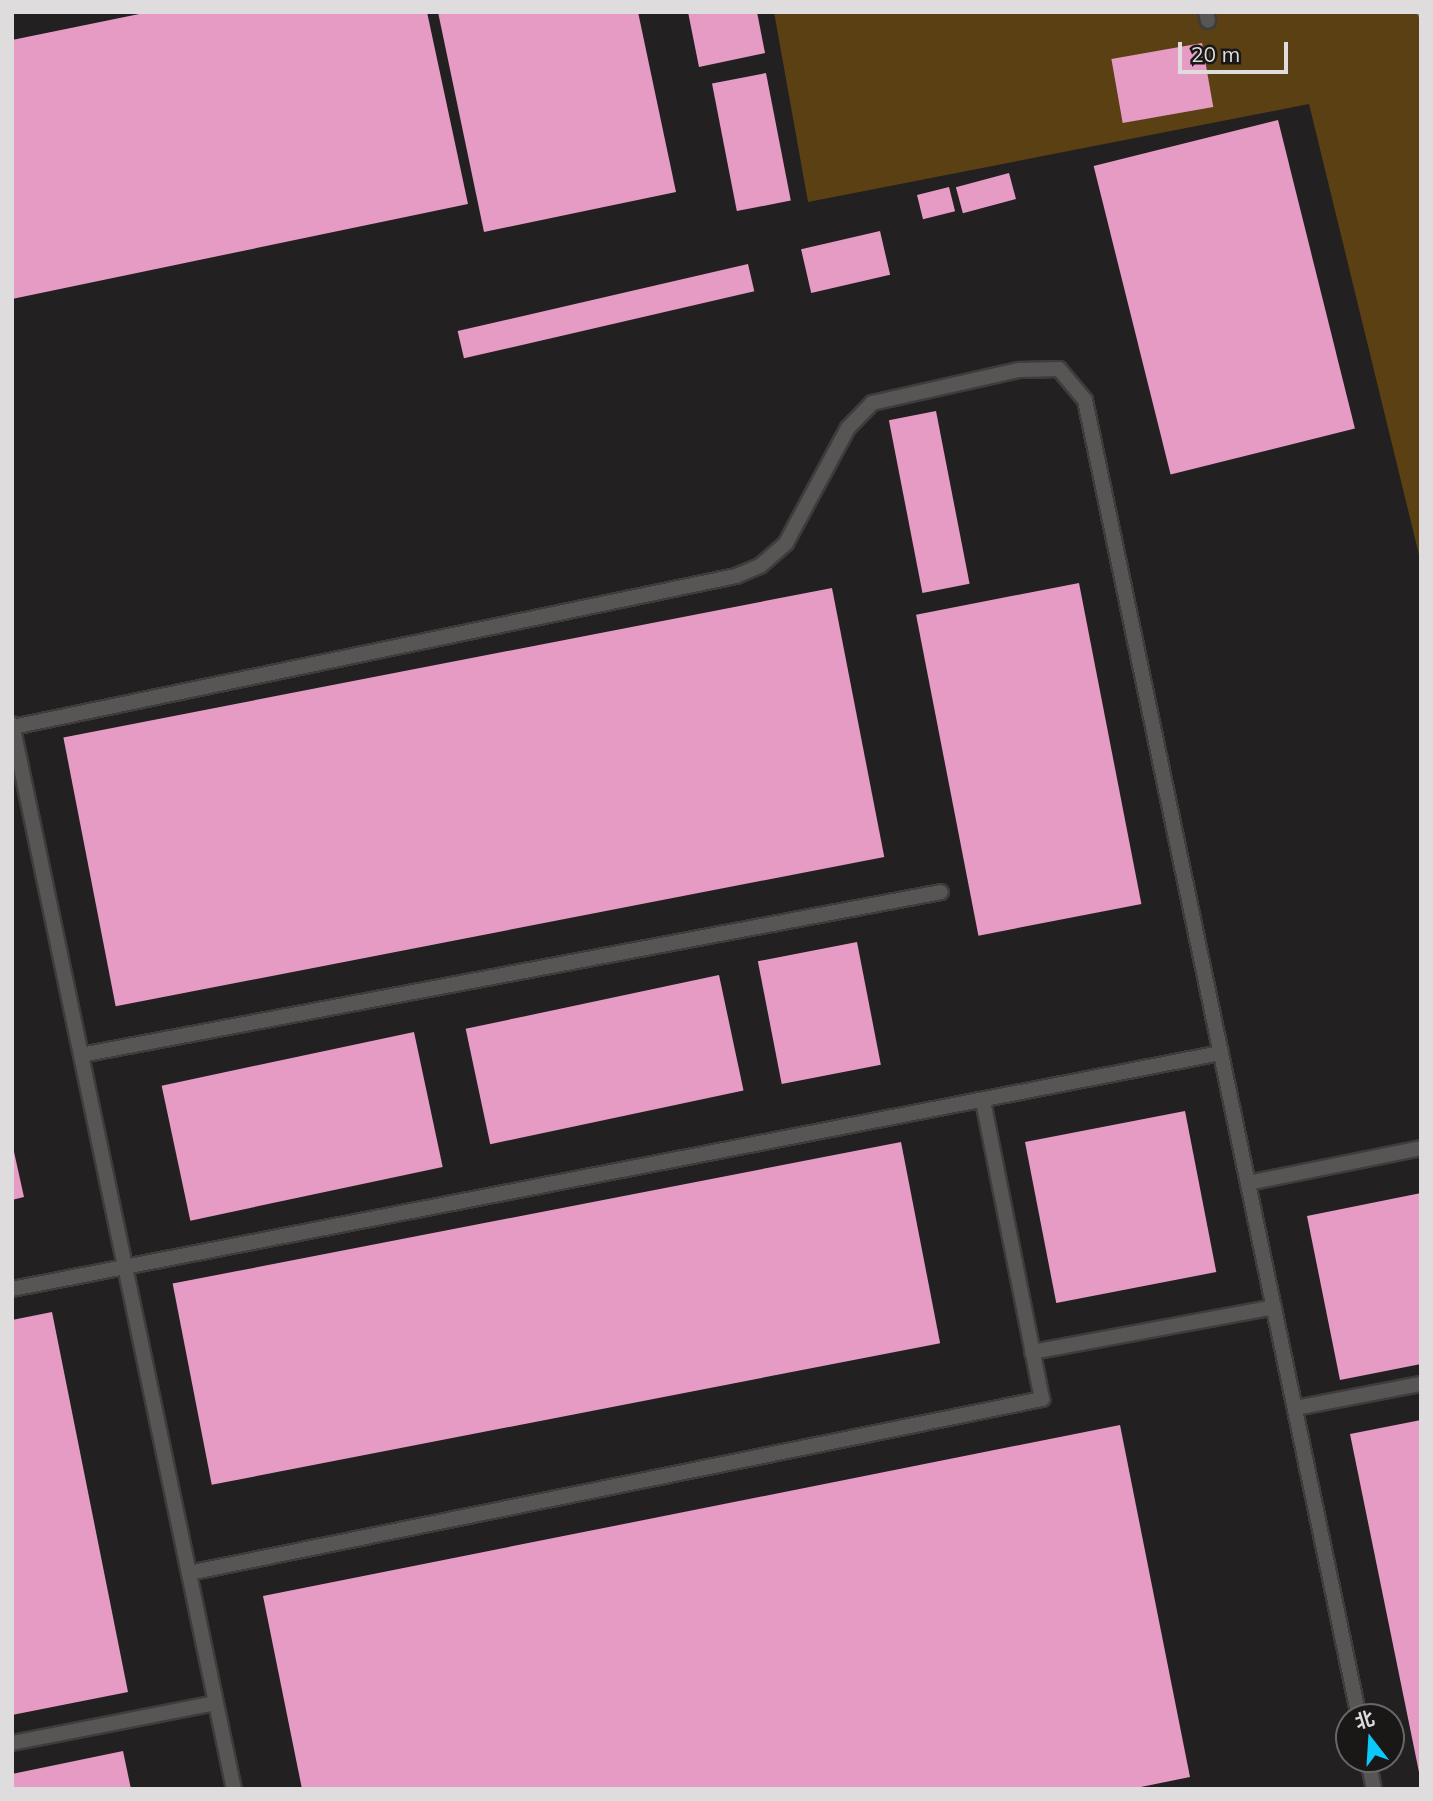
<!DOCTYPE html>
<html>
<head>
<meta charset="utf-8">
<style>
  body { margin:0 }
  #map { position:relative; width:1433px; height:1801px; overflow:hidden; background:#232021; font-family:Mulish,"Noto Sans SC",sans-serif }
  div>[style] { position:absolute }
  .green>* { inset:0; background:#5a4013 }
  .building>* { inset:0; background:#e59bc4; transform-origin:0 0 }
  .path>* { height:4.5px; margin-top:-2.25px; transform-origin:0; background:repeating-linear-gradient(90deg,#7f7d7d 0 7px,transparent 0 10.5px) }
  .roads { filter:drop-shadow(2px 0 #3e3c3c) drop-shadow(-2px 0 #3e3c3c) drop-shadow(0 2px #3e3c3c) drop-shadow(0 -2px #3e3c3c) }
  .lane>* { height:14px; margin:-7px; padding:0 7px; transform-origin:7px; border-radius:7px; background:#585555 }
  span { translate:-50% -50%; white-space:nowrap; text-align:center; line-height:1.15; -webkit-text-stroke:7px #1a1717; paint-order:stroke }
  .frame { position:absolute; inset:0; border:14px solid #dedcdc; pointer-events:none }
  .north { position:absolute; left:1335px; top:1703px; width:70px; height:70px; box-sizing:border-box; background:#1a1717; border:2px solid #686666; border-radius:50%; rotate:343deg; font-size:19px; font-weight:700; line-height:28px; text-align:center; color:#dedcdc }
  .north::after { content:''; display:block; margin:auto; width:24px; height:32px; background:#09cafa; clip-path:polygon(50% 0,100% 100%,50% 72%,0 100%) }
  .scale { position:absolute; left:1178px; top:42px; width:110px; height:32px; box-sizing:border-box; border:4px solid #dedcdc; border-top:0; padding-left:9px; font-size:21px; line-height:24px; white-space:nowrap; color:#dedcdc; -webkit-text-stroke:5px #1a1717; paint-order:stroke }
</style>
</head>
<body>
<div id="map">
  <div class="green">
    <div style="clip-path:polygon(774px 12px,1421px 12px,1421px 563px,1309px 104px,808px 202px)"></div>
  </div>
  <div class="building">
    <div style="clip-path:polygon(149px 12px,427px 12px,468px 204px,12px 299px,12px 40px)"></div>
    <div style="clip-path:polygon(438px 12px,638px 12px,676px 192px,484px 232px)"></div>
    <div style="clip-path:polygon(688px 12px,757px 12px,765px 53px,699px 67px)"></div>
    <div style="left:1202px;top:43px;width:65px;height:92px;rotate:80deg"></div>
    <div style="left:766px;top:73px;width:130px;height:55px;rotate:79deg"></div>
    <div style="left:1278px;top:120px;width:318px;height:190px;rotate:76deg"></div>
    <div style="left:1009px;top:173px;width:27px;height:55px;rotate:75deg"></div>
    <div style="left:949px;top:187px;width:25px;height:33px;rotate:76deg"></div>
    <div style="left:880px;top:231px;width:45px;height:81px;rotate:77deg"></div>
    <div style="left:748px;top:264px;width:28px;height:298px;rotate:77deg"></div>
    <div style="left:936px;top:411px;width:176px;height:48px;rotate:79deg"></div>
    <div style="left:1079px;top:583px;width:327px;height:166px;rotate:79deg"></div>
    <div style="left:832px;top:588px;width:274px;height:783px;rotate:79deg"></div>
    <div style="left:857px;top:942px;width:125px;height:101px;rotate:79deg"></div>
    <div style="left:719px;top:975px;width:118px;height:259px;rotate:78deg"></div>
    <div style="left:414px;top:1032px;width:138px;height:258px;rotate:78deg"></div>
    <div style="left:1185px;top:1111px;width:164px;height:163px;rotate:79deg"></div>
    <div style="left:901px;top:1142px;width:205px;height:742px;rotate:79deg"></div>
    <div style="clip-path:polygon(12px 1143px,24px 1197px,12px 1200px)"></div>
    <div style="clip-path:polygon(1421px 1193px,1421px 1364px,1340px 1380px,1307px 1216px)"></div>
    <div style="clip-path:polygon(52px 1312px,128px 1692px,12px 1715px,12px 1320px)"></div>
    <div style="clip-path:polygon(1421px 1420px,1421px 1777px,1420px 1777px,1350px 1434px)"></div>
    <div style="clip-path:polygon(1120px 1425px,1190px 1777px,1131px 1789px,302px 1789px,263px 1596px)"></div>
    <div style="clip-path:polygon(123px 1751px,131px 1789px,12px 1789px,12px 1774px)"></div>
  </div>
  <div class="path">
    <div style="left:1419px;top:12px;width:4px;rotate:56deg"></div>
  </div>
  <div class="roads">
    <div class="lane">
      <div style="left:1206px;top:12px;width:9px;rotate:77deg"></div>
      <div style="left:12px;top:724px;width:1088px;rotate:78.23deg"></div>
      <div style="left:13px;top:727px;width:739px;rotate:-11.8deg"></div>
      <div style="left:736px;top:576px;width:26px;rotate:-23deg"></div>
      <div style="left:760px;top:566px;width:35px;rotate:-41deg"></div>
      <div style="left:786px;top:543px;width:131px;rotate:-61.7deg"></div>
      <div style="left:848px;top:428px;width:35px;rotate:-46deg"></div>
      <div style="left:872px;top:403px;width:151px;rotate:-12.7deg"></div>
      <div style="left:1019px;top:370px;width:40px;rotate:-1.4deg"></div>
      <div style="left:1059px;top:369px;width:40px;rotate:50deg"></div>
      <div style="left:1085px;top:400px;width:1345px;rotate:78.25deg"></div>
      <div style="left:81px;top:1055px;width:875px;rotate:-10.73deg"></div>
      <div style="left:1248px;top:1183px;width:177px;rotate:-11.4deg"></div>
      <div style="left:12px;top:1289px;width:1232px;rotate:-11.05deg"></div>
      <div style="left:1032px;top:1352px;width:246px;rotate:-10.5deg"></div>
      <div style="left:1295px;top:1408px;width:128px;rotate:-10.8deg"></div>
      <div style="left:189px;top:1573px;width:871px;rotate:-11.53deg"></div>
      <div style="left:1042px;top:1399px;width:305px;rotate:-101.2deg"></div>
      <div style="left:12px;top:1743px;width:208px;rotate:-11.1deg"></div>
      <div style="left:1368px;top:1759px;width:31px;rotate:79deg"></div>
    </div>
  </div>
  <div class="frame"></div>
  <div class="north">北</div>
  <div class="scale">20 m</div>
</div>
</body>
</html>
